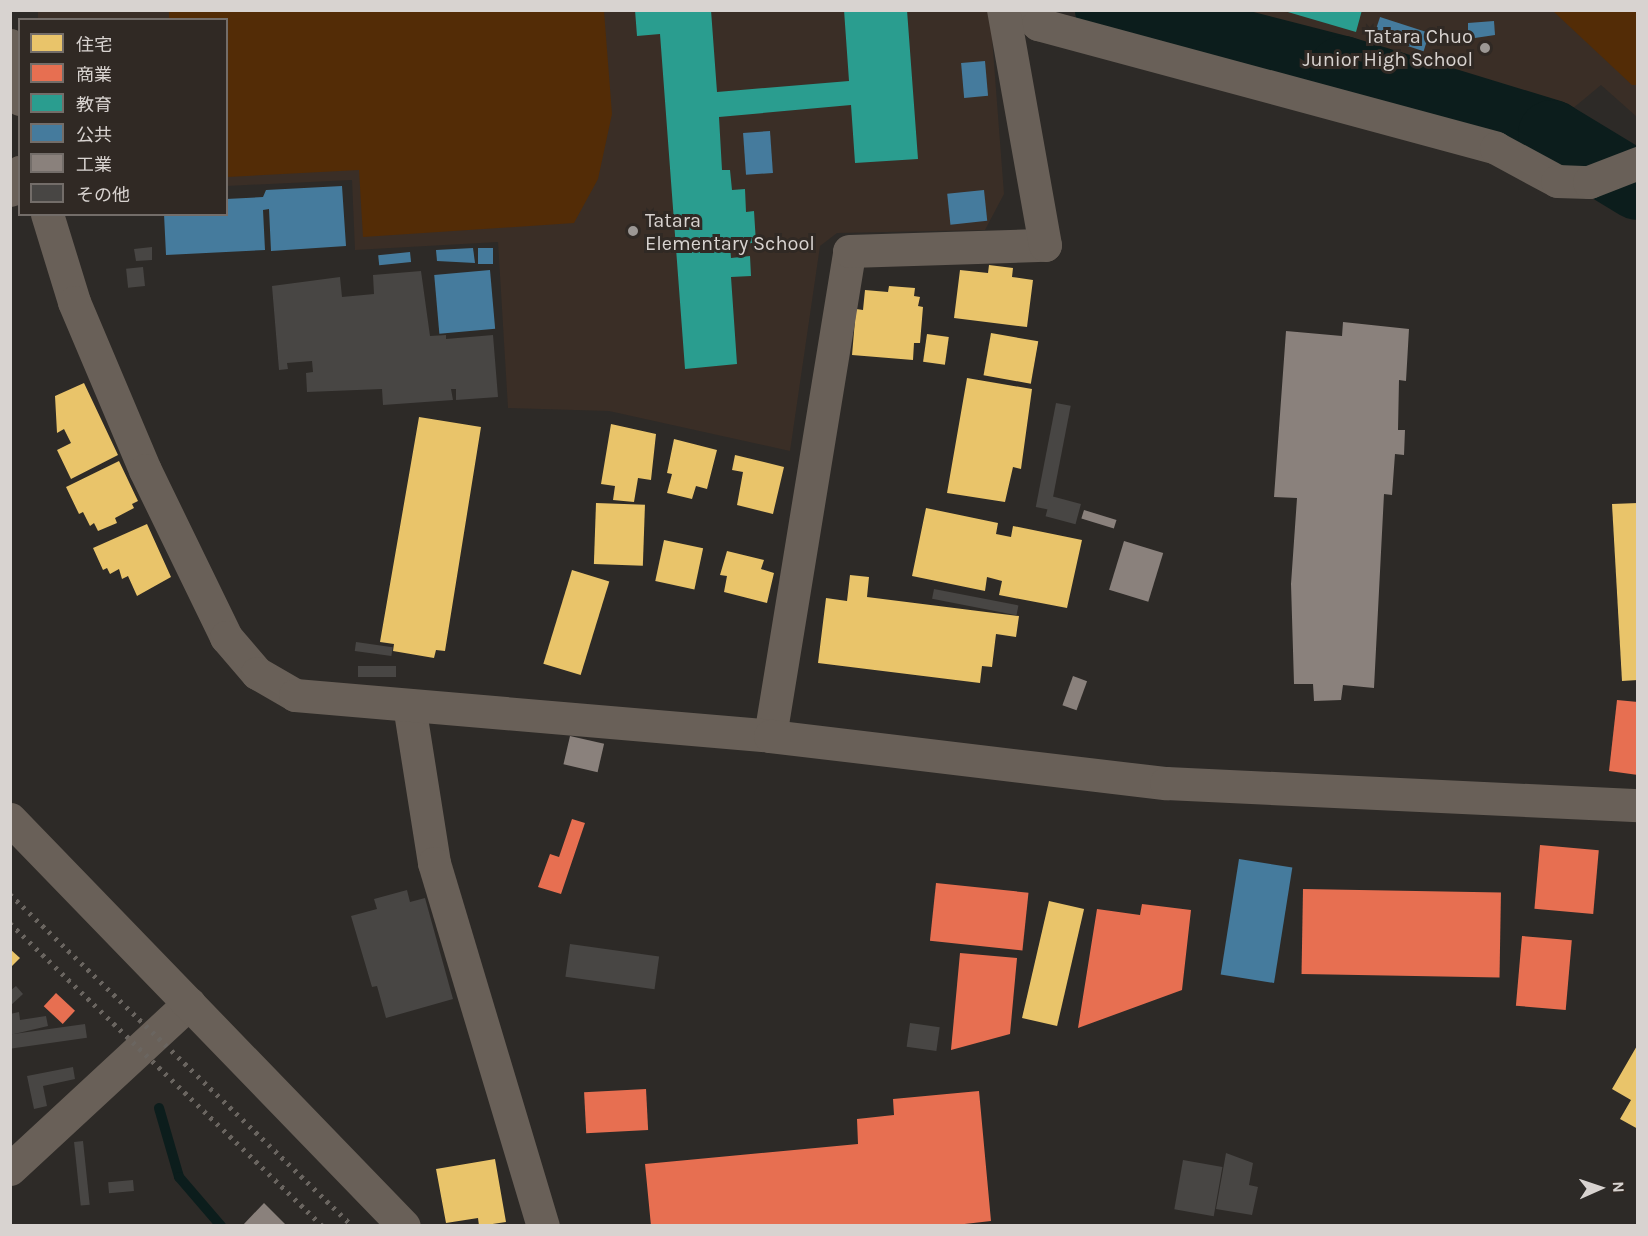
<!DOCTYPE html>
<html>
<head>
<meta charset="utf-8">
<style>
  body { margin:0 }
  #map { position:relative; width:1648px; height:1236px; overflow:hidden; background:#2d2a27; font-family:Karla,"Noto Sans JP",sans-serif }
  div>[style] { position:absolute }
  .built>* { inset:0; background:#3a2e26 }
  .green>* { inset:0; background:#532c06 }
  .homes>* { inset:0; background:#e9c46a; transform-origin:0 0 }
  .shops>* { inset:0; background:#e76f51; transform-origin:0 0 }
  .schools>* { inset:0; background:#2a9d8f }
  .public>* { inset:0; background:#457b9d; transform-origin:0 0 }
  .industry>* { inset:0; background:#8a817c; transform-origin:0 0 }
  .stream>* { height:10px; margin:-5px; padding:0 5px; transform-origin:5px; border-radius:5px; background:#0c1d1c }
  .river>* { height:68px; margin:-34px; padding:0 34px; transform-origin:34px; border-radius:34px; background:#0c1d1c }
  .building>* { inset:0; background:#484644; transform-origin:0 0 }
  .minor>* { height:33px; margin:-16.5px; padding:0 16.5px; transform-origin:16.5px; border-radius:16.5px; background:#696058 }
  .tertiary>* { height:33px; margin:-16.5px; padding:0 16.5px; transform-origin:16.5px; border-radius:16.5px; background:#696058 }
  .rail>* { height:4.5px; margin-top:-2.25px; transform-origin:0; background:repeating-linear-gradient(90deg,#6a6560 0 3px,transparent 0 9px) }
  .dots>* { width:16px; height:16px; translate:-50% -50%; box-sizing:border-box; border:3px solid #302924; border-radius:50% }
  span { translate:-50% -50%; white-space:nowrap; text-align:center; line-height:1.15; -webkit-text-stroke:6px #302924; paint-order:stroke }
  .poi-label { font-size:20px; color:#d8d3d0 }
  .right { translate:-100% -50%; text-align:right }
  .left { translate:0 -50%; text-align:left }
  .frame { position:absolute; inset:0; border:12px solid #d8d3d0; pointer-events:none }
  .legend { position:absolute; left:18px; top:18px; width:210px; height:198px; box-sizing:border-box; background:#302924; border:2px solid #736d69; margin:0; padding:8px 10px; list-style:none; font-size:18px; color:#d8d3d0 }
  .legend li { display:flex; align-items:center; gap:12px; height:30px }
  .legend b { width:30px; border:2px solid #736d69 }
  .north { position:absolute; left:1570px; top:1158px; width:60px; height:60px; -webkit-text-stroke:4px #302924; paint-order:stroke; rotate:87deg; font-size:16px; font-weight:700; line-height:24px; text-align:center; color:#d8d3d0 }
  .north::after { content:''; display:block; margin:auto; width:21px; height:27px; background:#d8d3d0; clip-path:polygon(50% 0,100% 100%,50% 72%,0 100%) }
</style>
</head>
<body>
<div id="map">
  <div class="built">
    <div style="clip-path:polygon(38px 11px,990px 11px,1004px 194px,985px 230px,837px 233px,820px 246px,790px 451px,609px 411px,508px 408px,498px 242px,355px 250px,352px 180px,227px 186px,226px 20px,38px 20px)"></div>
    <div style="clip-path:polygon(1200px 11px,1637px 11px,1637px 117px,1601px 85px,1566px 114px)"></div>
  </div>
  <div class="green">
    <div style="clip-path:polygon(169px 11px,604px 11px,612px 114px,598px 179px,574px 223px,363px 237px,359px 170px,227px 177px,226px 20px,169px 19px)"></div>
    <div style="clip-path:polygon(1553px 11px,1637px 11px,1637px 85px,1632px 85px)"></div>
  </div>
  <div class="homes">
    <div style="clip-path:polygon(989px 265px,1013px 268px,1012px 277px,1033px 280px,1027px 327px,954px 318px,960px 270px,988px 273px)"></div>
    <div style="clip-path:polygon(889px 286px,915px 288px,914px 296px,920px 297px,918px 306px,923px 307px,920px 343px,914px 343px,913px 360px,852px 355px,856px 309px,863px 310px,865px 290px,888px 292px)"></div>
    <div style="left:991px;top:333px;width:48px;height:43px;rotate:10deg"></div>
    <div style="left:927px;top:334px;width:22px;height:28px;rotate:8deg"></div>
    <div style="clip-path:polygon(967px 378px,1032px 389px,1021px 469px,1013px 467px,1005px 502px,947px 493px)"></div>
    <div style="clip-path:polygon(84px 383px,118px 455px,71px 479px,57px 450px,71px 443px,64px 429px,57px 433px,55px 396px)"></div>
    <div style="clip-path:polygon(419px 417px,481px 427px,445px 651px,436px 650px,434px 658px,393px 651px,394px 644px,380px 642px)"></div>
    <div style="clip-path:polygon(611px 424px,656px 434px,651px 480px,638px 478px,634px 502px,613px 500px,615px 486px,601px 484px)"></div>
    <div style="clip-path:polygon(674px 439px,717px 450px,707px 489px,696px 486px,692px 499px,667px 493px,672px 474px,667px 473px)"></div>
    <div style="clip-path:polygon(735px 455px,784px 467px,773px 514px,737px 505px,743px 472px,732px 470px)"></div>
    <div style="clip-path:polygon(119px 461px,138px 501px,132px 504px,134px 508px,115px 518px,117px 523px,98px 531px,94px 523px,90px 526px,83px 512px,79px 514px,66px 487px)"></div>
    <div style="left:596px;top:503px;width:49px;height:61px;rotate:2deg"></div>
    <div style="clip-path:polygon(1638px 503px,1638px 680px,1622px 681px,1612px 504px)"></div>
    <div style="clip-path:polygon(926px 508px,998px 523px,996px 534px,1011px 537px,1013px 526px,1082px 540px,1067px 608px,999px 595px,1002px 581px,987px 577px,985px 591px,912px 576px)"></div>
    <div style="clip-path:polygon(147px 524px,171px 577px,137px 596px,128px 576px,122px 579px,119px 569px,110px 574px,107px 568px,103px 570px,93px 548px)"></div>
    <div style="left:664px;top:540px;width:40px;height:42px;rotate:12deg"></div>
    <div style="clip-path:polygon(727px 551px,764px 560px,761px 569px,774px 573px,767px 603px,724px 592px,727px 576px,720px 575px)"></div>
    <div style="left:572px;top:570px;width:39px;height:98px;rotate:17deg"></div>
    <div style="clip-path:polygon(850px 575px,869px 577px,867px 597px,1019px 616px,1016px 637px,996px 634px,992px 667px,982px 666px,980px 683px,818px 663px,826px 598px,847px 601px)"></div>
    <div style="left:1049px;top:901px;width:36px;height:120px;rotate:13deg"></div>
    <div style="clip-path:polygon(10px 949px,20px 958px,10px 968px)"></div>
    <div style="clip-path:polygon(1638px 1044px,1638px 1129px,1620px 1119px,1631px 1100px,1612px 1089px)"></div>
    <div style="clip-path:polygon(495px 1159px,506px 1222px,479px 1226px,478px 1218px,446px 1223px,436px 1169px)"></div>
  </div>
  <div class="shops">
    <div style="clip-path:polygon(1617px 700px,1638px 702px,1638px 775px,1609px 771px)"></div>
    <div style="clip-path:polygon(572px 819px,585px 823px,561px 894px,538px 887px,550px 854px,559px 857px)"></div>
    <div style="left:1540px;top:845px;width:59px;height:64px;rotate:5deg"></div>
    <div style="left:936px;top:883px;width:93px;height:58px;rotate:6deg"></div>
    <div style="left:1303px;top:889px;width:198px;height:85px;rotate:1deg"></div>
    <div style="clip-path:polygon(1142px 904px,1191px 910px,1182px 990px,1078px 1028px,1097px 909px,1140px 915px)"></div>
    <div style="left:1522px;top:936px;width:50px;height:70px;rotate:5deg"></div>
    <div style="clip-path:polygon(960px 953px,1017px 958px,1010px 1034px,951px 1050px)"></div>
    <div style="left:56px;top:993px;width:26px;height:18px;rotate:43deg"></div>
    <div style="left:646px;top:1089px;width:41px;height:62px;rotate:87deg"></div>
    <div style="clip-path:polygon(979px 1091px,991px 1221px,947px 1226px,651px 1226px,645px 1164px,858px 1144px,857px 1119px,894px 1115px,893px 1099px)"></div>
  </div>
  <div class="schools">
    <div style="clip-path:polygon(635px 10px,711px 10px,717px 92px,849px 81px,844px 10px,907px 10px,918px 159px,855px 163px,851px 105px,719px 117px,722px 170px,730px 170px,732px 190px,745px 189px,746px 212px,754px 211px,756px 243px,730px 244px,731px 258px,750px 256px,751px 276px,731px 277px,737px 364px,685px 369px,660px 34px,637px 36px)"></div>
    <div style="clip-path:polygon(1281px 10px,1362px 10px,1356px 32px)"></div>
  </div>
  <div class="public">
    <div style="left:1380px;top:17px;width:52px;height:19px;rotate:18deg"></div>
    <div style="clip-path:polygon(1494px 21px,1495px 35px,1468px 39px,1468px 23px)"></div>
    <div style="left:985px;top:61px;width:35px;height:24px;rotate:85deg"></div>
    <div style="left:770px;top:131px;width:42px;height:27px;rotate:86deg"></div>
    <div style="clip-path:polygon(342px 186px,346px 246px,271px 251px,269px 209px,263px 210px,265px 250px,166px 255px,164px 214px,226px 214px,226px 199px,263px 197px,266px 190px)"></div>
    <div style="left:984px;top:190px;width:31px;height:37px;rotate:84deg"></div>
    <div style="clip-path:polygon(473px 248px,475px 263px,437px 261px,436px 250px)"></div>
    <div style="left:493px;top:248px;width:16px;height:15px;rotate:90deg"></div>
    <div style="left:410px;top:252px;width:10px;height:32px;rotate:84deg"></div>
    <div style="left:490px;top:270px;width:59px;height:56px;rotate:85deg"></div>
    <div style="left:1239px;top:859px;width:54px;height:117px;rotate:9deg"></div>
  </div>
  <div class="industry">
    <div style="clip-path:polygon(1343px 322px,1409px 329px,1406px 381px,1399px 380px,1398px 430px,1405px 430px,1404px 455px,1395px 454px,1392px 495px,1384px 494px,1374px 688px,1343px 685px,1341px 700px,1314px 701px,1313px 684px,1294px 684px,1291px 584px,1297px 498px,1274px 497px,1286px 331px,1342px 336px)"></div>
    <div style="left:1084px;top:510px;width:34px;height:9px;rotate:17deg"></div>
    <div style="left:1124px;top:541px;width:41px;height:51px;rotate:17deg"></div>
    <div style="left:1073px;top:676px;width:15px;height:31px;rotate:20deg"></div>
    <div style="left:570px;top:736px;width:35px;height:29px;rotate:13deg"></div>
    <div style="clip-path:polygon(264px 1203px,287px 1226px,242px 1226px)"></div>
  </div>
  <div class="stream">
    <div style="left:159px;top:1108px;width:72px;rotate:73.8deg"></div>
    <div style="left:179px;top:1177px;width:65px;rotate:49.4deg"></div>
  </div>
  <div class="river">
    <div style="left:1109px;top:10px;width:242px;rotate:14.4deg"></div>
    <div style="left:1343px;top:70px;width:219px;rotate:17deg"></div>
    <div style="left:1552px;top:134px;width:100px;rotate:31.2deg"></div>
  </div>
  <div class="building">
    <div style="clip-path:polygon(152px 247px,152px 260px,136px 261px,134px 249px)"></div>
    <div style="left:143px;top:267px;width:19px;height:17px;rotate:84deg"></div>
    <div style="clip-path:polygon(421px 271px,430px 336px,446px 335px,446px 339px,493px 335px,498px 397px,456px 400px,456px 389px,451px 389px,453px 400px,383px 405px,382px 389px,307px 392px,306px 373px,313px 372px,312px 361px,287px 363px,288px 369px,279px 370px,272px 286px,340px 277px,342px 297px,374px 294px,373px 275px)"></div>
    <div style="left:1056px;top:403px;width:15px;height:106px;rotate:11deg"></div>
    <div style="left:1051px;top:496px;width:31px;height:21px;rotate:15deg"></div>
    <div style="left:934px;top:589px;width:86px;height:10px;rotate:11deg"></div>
    <div style="left:356px;top:642px;width:37px;height:9px;rotate:8deg"></div>
    <div style="left:396px;top:666px;width:11px;height:38px;rotate:90deg"></div>
    <div style="clip-path:polygon(407px 890px,410px 902px,425px 898px,453px 999px,386px 1018px,377px 986px,372px 987px,351px 916px,377px 909px,374px 899px)"></div>
    <div style="left:570px;top:944px;width:90px;height:33px;rotate:8deg"></div>
    <div style="clip-path:polygon(16px 986px,23px 994px,10px 1006px,10px 991px)"></div>
    <div style="clip-path:polygon(19px 1012px,20px 1020px,46px 1016px,48px 1026px,10px 1035px,10px 1014px)"></div>
    <div style="left:910px;top:1023px;width:30px;height:24px;rotate:8deg"></div>
    <div style="left:85px;top:1024px;width:14px;height:76px;rotate:82deg"></div>
    <div style="clip-path:polygon(73px 1067px,75px 1079px,43px 1086px,47px 1106px,34px 1109px,27px 1076px)"></div>
    <div style="left:83px;top:1141px;width:64px;height:9px;rotate:84deg"></div>
    <div style="clip-path:polygon(1226px 1153px,1253px 1163px,1249px 1185px,1258px 1187px,1252px 1215px,1216px 1209px)"></div>
    <div style="left:1183px;top:1160px;width:40px;height:50px;rotate:10deg"></div>
    <div style="left:133px;top:1180px;width:11px;height:25px;rotate:85deg"></div>
  </div>
  <div class="minor">
    <div style="left:1023px;top:10px;width:21px;rotate:43deg"></div>
    <div style="left:1038px;top:24px;width:474px;rotate:15.1deg"></div>
    <div style="left:1496px;top:148px;width:69px;rotate:28.4deg"></div>
    <div style="left:1557px;top:181px;width:32px;rotate:2deg"></div>
    <div style="left:1589px;top:182px;width:53px;rotate:-21.2deg"></div>
    <div style="left:10px;top:190px;width:21px;rotate:-61deg"></div>
    <div style="left:409px;top:705px;width:160px;rotate:81deg"></div>
    <div style="left:434px;top:863px;width:379px;rotate:73.3deg"></div>
    <div style="left:770px;top:736px;width:491px;rotate:-80.7deg"></div>
    <div style="left:849px;top:251px;width:196px;rotate:-1.8deg"></div>
    <div style="left:1045px;top:245px;width:239px;rotate:-100.1deg"></div>
    <div style="left:10px;top:1169px;width:244px;rotate:-42.8deg"></div>
  </div>
  <div class="tertiary">
    <div style="left:10px;top:45px;width:55px;rotate:79.5deg"></div>
    <div style="left:47px;top:214px;width:92px;rotate:72.9deg"></div>
    <div style="left:74px;top:302px;width:182px;rotate:67.1deg"></div>
    <div style="left:145px;top:470px;width:186px;rotate:64.1deg"></div>
    <div style="left:226px;top:637px;width:48px;rotate:49.3deg"></div>
    <div style="left:257px;top:673px;width:44px;rotate:30.1deg"></div>
    <div style="left:295px;top:695px;width:477px;rotate:4.9deg"></div>
    <div style="left:770px;top:736px;width:399px;rotate:6.8deg"></div>
    <div style="left:1166px;top:783px;width:473px;rotate:2.7deg"></div>
    <div style="left:10px;top:819px;width:566px;rotate:45.93deg"></div>
  </div>
  <div class="rail">
    <div style="left:10px;top:894px;width:477px;rotate:44.1deg"></div>
    <div style="left:10px;top:923px;width:436px;rotate:44.1deg"></div>
  </div>
  <div class="dots">
    <div style="left:1485px;top:48px;background:#9c9895"></div>
    <div style="left:633px;top:231px;background:#9c9895"></div>
  </div>
  <div class="poi-label">
    <span class="right" style="left:1473px;top:48px">Tatara Chuo<br>Junior High School</span>
    <span class="left" style="left:645px;top:232px">Tatara<br>Elementary School</span>
  </div>
  <div class="frame"></div>
  <ul class="legend">
  <li><b style="height:16px;background:#e9c46a"></b>住宅</li>
  <li><b style="height:16px;background:#e76f51"></b>商業</li>
  <li><b style="height:16px;background:#2a9d8f"></b>教育</li>
  <li><b style="height:16px;background:#457b9d"></b>公共</li>
  <li><b style="height:16px;background:#8a817c"></b>工業</li>
  <li><b style="height:16px;background:#484644"></b>その他</li>
  </ul>
  <div class="north">N</div>
</div>
</body>
</html>
